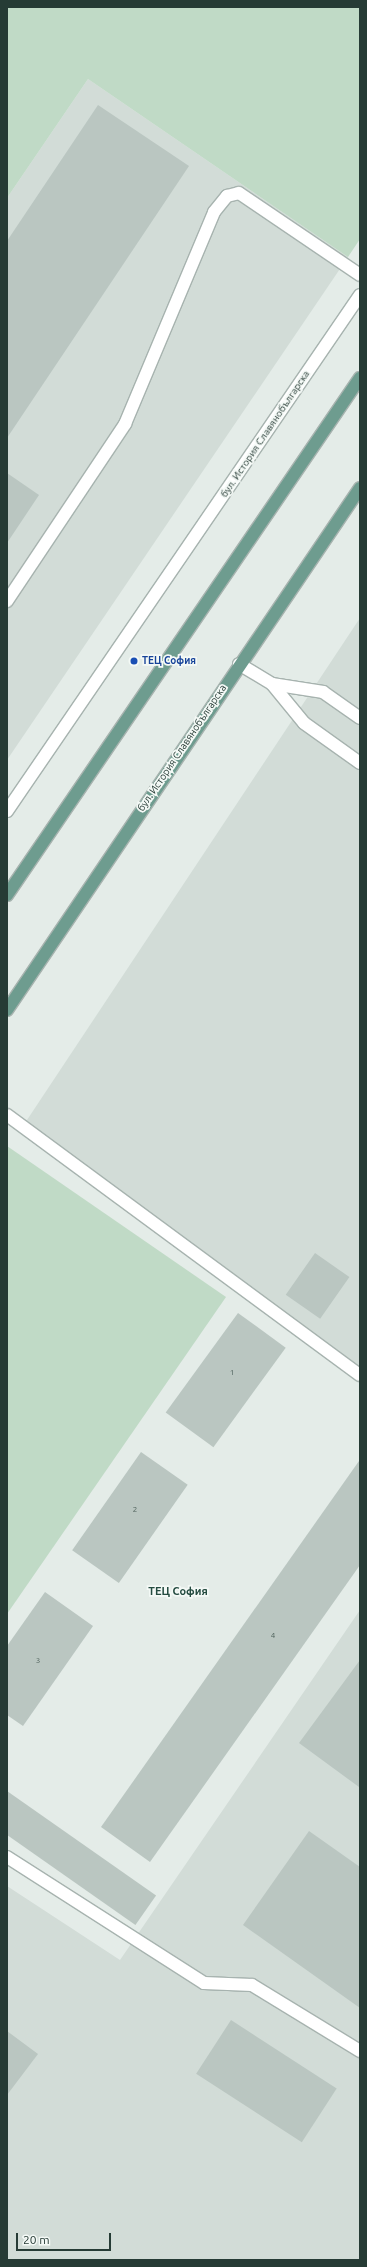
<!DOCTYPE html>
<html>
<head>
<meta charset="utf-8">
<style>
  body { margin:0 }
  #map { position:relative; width:367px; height:2267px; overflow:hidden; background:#e4ece8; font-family:Ubuntu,sans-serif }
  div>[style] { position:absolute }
  .built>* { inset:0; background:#d2dcd7 }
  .green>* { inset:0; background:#c0dac6 }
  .building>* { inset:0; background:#bac6c1; transform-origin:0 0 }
  .roads { filter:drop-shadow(1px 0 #a7b3af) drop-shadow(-1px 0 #a7b3af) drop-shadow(0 1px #a7b3af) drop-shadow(0 -1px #a7b3af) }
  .minor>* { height:12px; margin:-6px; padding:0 6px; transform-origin:6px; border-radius:6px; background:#fff }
  .major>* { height:12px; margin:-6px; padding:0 6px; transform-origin:6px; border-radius:6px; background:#6e9c8f }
  .dots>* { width:11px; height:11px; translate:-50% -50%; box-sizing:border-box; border:2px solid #f4f9f6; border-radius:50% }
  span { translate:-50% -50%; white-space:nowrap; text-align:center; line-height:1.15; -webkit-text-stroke:3.5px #f4f9f6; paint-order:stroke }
  .number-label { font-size:8px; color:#4b5e58 }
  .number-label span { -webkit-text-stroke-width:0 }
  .street-label { font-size:10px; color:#263b35 }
  .transit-label { font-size:10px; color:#164399; font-weight:700 }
  .left { translate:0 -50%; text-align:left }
  .neighbourhood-label { font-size:11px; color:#244b40; font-weight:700 }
  .frame { position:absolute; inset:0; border:8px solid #263b35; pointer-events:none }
  .scale { position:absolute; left:16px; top:2233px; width:95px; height:18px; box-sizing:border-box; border:2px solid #263b35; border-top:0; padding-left:5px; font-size:12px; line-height:14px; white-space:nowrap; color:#263b35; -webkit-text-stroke:3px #f4f9f6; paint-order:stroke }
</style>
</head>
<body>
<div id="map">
  <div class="built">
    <div style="clip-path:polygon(88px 79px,348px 257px,7px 760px,7px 198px)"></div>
    <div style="clip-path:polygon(360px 618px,360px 1369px,25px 1123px)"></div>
    <div style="clip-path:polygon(360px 1610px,360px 2260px,7px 2260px,7px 1886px,120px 1960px)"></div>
  </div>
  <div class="green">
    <div style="clip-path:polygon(7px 7px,360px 7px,360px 239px,348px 257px,88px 79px,7px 198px)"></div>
    <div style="clip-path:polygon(7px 1146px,226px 1297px,7px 1614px)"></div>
  </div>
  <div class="building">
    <div style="clip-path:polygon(98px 105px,189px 166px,7px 438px,7px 241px)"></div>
    <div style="clip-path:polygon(7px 473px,39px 495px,7px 543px)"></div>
    <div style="left:315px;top:1253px;width:42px;height:51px;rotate:35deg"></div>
    <div style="left:238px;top:1313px;width:59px;height:123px;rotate:36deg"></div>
    <div style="left:141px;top:1452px;width:57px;height:120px;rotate:35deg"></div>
    <div style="clip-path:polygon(359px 1461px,360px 1565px,150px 1862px,101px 1827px)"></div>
    <div style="clip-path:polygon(45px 1592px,93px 1626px,23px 1726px,7px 1715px,7px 1646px)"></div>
    <div style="clip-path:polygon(360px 1660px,360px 1785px,359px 1787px,299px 1743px)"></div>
    <div style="left:7px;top:1791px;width:182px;height:36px;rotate:35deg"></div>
    <div style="clip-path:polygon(309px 1831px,360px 1867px,360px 2008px,243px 1925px)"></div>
    <div style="left:231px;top:2020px;width:126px;height:64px;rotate:33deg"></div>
    <div style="clip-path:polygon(7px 2031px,38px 2054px,7px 2095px)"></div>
  </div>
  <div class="roads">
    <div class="minor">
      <div style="left:7px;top:601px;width:213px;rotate:-56.3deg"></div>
      <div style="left:125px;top:424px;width:230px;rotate:-67.2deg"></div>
      <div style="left:214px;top:212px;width:21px;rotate:-51deg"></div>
      <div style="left:227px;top:196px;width:12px;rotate:-14deg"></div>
      <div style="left:239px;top:193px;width:146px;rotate:34.1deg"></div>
      <div style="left:239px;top:664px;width:39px;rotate:31deg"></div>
      <div style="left:272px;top:684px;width:50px;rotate:50.6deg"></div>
      <div style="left:304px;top:723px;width:69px;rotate:35.5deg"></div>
      <div style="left:272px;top:684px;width:52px;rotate:8.9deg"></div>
      <div style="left:323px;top:692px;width:45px;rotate:35.1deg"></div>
      <div style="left:7px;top:811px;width:625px;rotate:-55.62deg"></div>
      <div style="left:7px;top:1115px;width:438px;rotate:36.4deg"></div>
      <div style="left:7px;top:1857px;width:234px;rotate:32.6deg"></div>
      <div style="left:204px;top:1983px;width:48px;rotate:2.4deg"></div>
      <div style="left:252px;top:1985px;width:127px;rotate:31.4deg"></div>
    </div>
    <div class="major">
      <div style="left:7px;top:895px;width:626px;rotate:-55.68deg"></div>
      <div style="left:7px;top:1010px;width:630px;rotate:-55.93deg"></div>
    </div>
  </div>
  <div class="dots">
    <div style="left:134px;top:661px;background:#1a4fb4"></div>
  </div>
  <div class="number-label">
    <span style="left:232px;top:1373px">1</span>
    <span style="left:135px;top:1510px">2</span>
    <span style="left:273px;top:1636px">4</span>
    <span style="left:38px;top:1661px">3</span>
  </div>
  <div class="street-label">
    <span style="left:265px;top:434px;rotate:-56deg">бул. История Славянобългарска</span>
    <span style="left:182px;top:748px;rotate:-56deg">бул. История Славянобългарска</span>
  </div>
  <div class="transit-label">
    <span class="left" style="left:142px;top:661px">ТЕЦ София</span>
  </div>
  <div class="neighbourhood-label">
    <span style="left:178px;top:1591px">ТЕЦ София</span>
  </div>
  <div class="frame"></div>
  <div class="scale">20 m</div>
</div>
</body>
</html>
